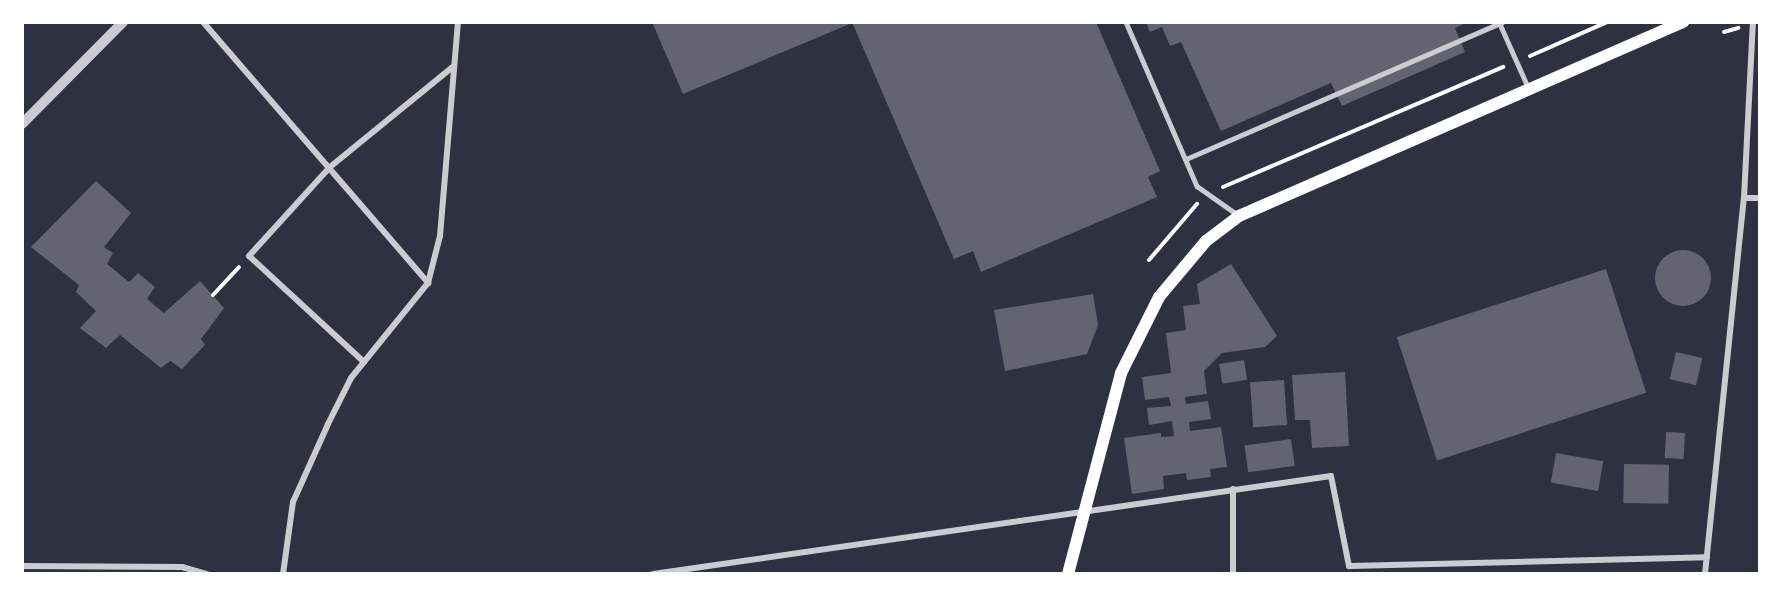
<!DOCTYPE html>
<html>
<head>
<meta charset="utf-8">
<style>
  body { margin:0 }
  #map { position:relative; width:1782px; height:596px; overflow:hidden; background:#2d3142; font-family:"PT Sans",sans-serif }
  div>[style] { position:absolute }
  .building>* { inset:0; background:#626471; transform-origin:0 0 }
  .round { border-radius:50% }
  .path>* { height:4px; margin:-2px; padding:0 2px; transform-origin:2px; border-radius:2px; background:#fff }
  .service>* { height:4.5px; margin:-2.25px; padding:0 2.25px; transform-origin:2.25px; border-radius:2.25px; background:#caccd0 }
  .minor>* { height:6px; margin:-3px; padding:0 3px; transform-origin:3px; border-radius:3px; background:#caccd0 }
  .tertiary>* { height:10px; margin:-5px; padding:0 5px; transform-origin:5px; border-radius:5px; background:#caccd0 }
  .secondary>* { height:12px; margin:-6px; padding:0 6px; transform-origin:6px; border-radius:6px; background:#fff }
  span { translate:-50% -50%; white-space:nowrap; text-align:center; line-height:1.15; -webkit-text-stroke:4.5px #fff; paint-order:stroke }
  .frame { position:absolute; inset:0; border:24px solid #fff; pointer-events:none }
</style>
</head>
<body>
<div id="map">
  <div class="building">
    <div style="clip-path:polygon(652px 22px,852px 22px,852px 23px,683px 94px)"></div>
    <div style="clip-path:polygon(852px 22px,1096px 22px,1160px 171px,1148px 177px,1157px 197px,981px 272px,973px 251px,954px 259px)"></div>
    <div style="clip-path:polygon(1146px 22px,1468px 22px,1455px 28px,1465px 52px,1342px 106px,1331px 83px,1221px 131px,1181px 42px,1170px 46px,1162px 27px,1150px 32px)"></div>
    <div style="clip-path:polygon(96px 181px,131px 213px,104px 247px,113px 253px,107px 264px,129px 282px,138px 273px,155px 287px,147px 299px,164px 313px,200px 281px,224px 308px,201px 339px,205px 345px,182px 369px,170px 361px,161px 368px,120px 335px,106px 348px,80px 328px,96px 311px,76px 292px,79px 285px,31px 247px)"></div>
    <div class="round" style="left:1655px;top:250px;width:56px;height:56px"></div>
    <div style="clip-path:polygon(1231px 264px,1277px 336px,1265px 347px,1222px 353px,1204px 371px,1207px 394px,1185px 397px,1186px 404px,1208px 401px,1211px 419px,1189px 422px,1190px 431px,1221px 427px,1227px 467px,1210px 469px,1211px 477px,1187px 480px,1186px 473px,1163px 476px,1164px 489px,1132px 494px,1124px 438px,1161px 433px,1161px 437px,1174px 436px,1172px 421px,1149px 425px,1147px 408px,1171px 406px,1169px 397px,1145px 400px,1142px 377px,1171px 373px,1166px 333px,1186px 330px,1183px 306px,1200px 304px,1197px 284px)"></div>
    <div style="left:1606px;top:269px;width:130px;height:220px;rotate:72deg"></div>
    <div style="clip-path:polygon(1093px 294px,1098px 325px,1087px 354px,1005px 371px,994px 310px)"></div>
    <div style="left:1676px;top:352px;width:27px;height:28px;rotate:13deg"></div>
    <div style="left:1244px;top:360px;width:20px;height:25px;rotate:81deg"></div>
    <div style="clip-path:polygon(1345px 372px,1349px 446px,1312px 448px,1310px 420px,1295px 420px,1292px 375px)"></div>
    <div style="left:1284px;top:380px;width:45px;height:34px;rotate:86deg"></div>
    <div style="left:1666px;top:432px;width:19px;height:26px;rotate:3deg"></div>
    <div style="left:1291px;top:439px;width:27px;height:47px;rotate:82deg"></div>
    <div style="left:1556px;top:453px;width:48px;height:30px;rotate:10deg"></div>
    <div style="left:1624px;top:464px;width:45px;height:39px;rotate:1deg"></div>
  </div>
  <div class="path">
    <div style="left:1724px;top:32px;width:15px;rotate:-16deg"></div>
    <div style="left:1530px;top:56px;width:84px;rotate:-23.8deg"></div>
    <div style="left:1223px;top:187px;width:305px;rotate:-23.2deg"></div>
    <div style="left:1149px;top:260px;width:74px;rotate:-49.4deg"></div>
    <div style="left:213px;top:295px;width:38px;rotate:-47deg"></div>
  </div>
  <div class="service">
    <div style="left:1126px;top:22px;width:179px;rotate:66.6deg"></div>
    <div style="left:1197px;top:186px;width:50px;rotate:35.3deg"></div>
    <div style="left:1500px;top:24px;width:69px;rotate:66deg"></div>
    <div style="left:1186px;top:159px;width:344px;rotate:-23.4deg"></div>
  </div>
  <div class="minor">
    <div style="left:203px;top:22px;width:345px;rotate:49.2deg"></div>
    <div style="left:1744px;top:198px;width:16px"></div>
    <div style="left:364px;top:362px;width:156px;rotate:-137.3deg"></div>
    <div style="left:249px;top:256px;width:120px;rotate:-47.7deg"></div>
    <div style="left:330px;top:167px;width:160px;rotate:-39.2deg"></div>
    <div style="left:22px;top:566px;width:160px;rotate:0.4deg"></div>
    <div style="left:182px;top:567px;width:26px;rotate:16deg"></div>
    <div style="left:283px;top:574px;width:73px;rotate:-82.1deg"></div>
    <div style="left:293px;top:502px;width:85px;rotate:-65.8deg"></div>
    <div style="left:328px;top:424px;width:51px;rotate:-63.4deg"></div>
    <div style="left:351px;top:378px;width:122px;rotate:-51deg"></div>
    <div style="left:428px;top:283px;width:49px;rotate:-75.7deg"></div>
    <div style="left:440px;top:236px;width:215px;rotate:-85.2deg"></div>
    <div style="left:653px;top:574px;width:685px;rotate:-8.22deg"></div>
    <div style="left:1331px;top:476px;width:92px;rotate:78.7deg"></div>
    <div style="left:1349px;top:566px;width:358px;rotate:-1.4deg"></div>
    <div style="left:1233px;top:574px;width:85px;rotate:-90deg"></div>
    <div style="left:1705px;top:574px;width:378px;rotate:-84.1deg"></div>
    <div style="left:1744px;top:198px;width:176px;rotate:-87.1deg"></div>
  </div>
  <div class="tertiary">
    <div style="left:22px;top:124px;width:144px;rotate:-45.3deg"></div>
  </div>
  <div class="secondary">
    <div style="left:1068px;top:574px;width:208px;rotate:-75.2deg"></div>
    <div style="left:1121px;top:373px;width:85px;rotate:-63.4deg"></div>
    <div style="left:1159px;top:297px;width:73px;rotate:-50deg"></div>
    <div style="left:1206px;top:241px;width:41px;rotate:-37.1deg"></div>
    <div style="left:1239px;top:216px;width:485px;rotate:-23.6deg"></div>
  </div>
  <div class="frame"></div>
</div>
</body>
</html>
